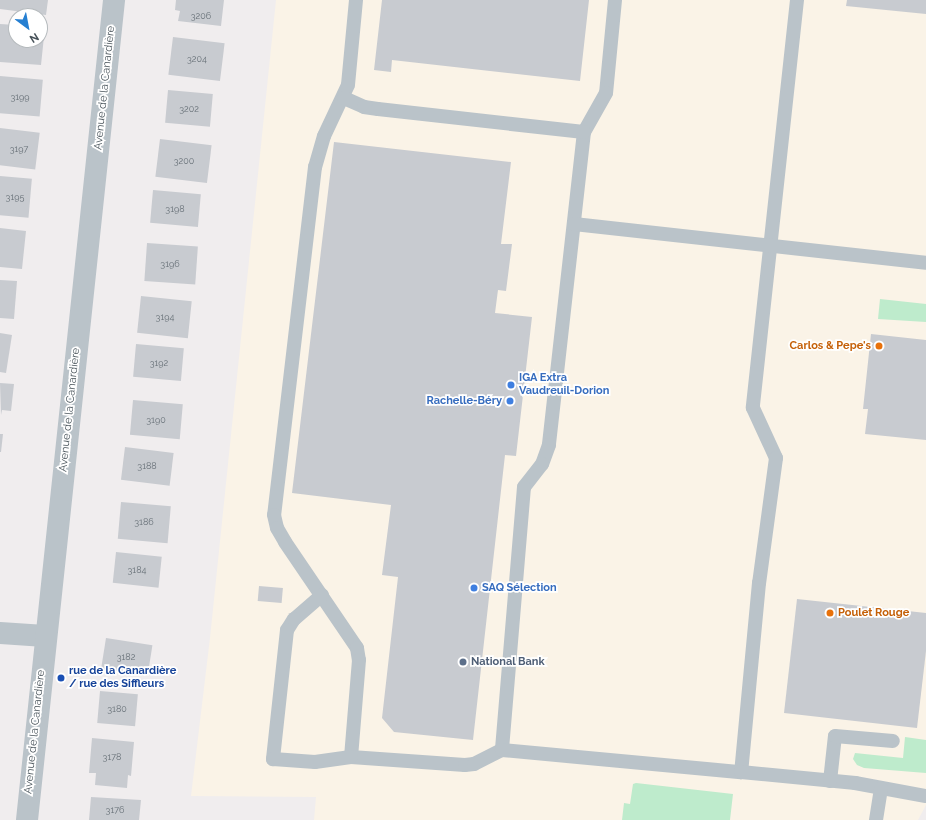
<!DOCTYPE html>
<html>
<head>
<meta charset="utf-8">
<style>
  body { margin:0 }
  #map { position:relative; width:926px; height:820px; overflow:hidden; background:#f0edee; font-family:Raleway,sans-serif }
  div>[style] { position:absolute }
  .commercial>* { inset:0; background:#faf3e7 }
  .green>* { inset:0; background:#beebcc }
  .building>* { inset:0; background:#c8cbd0; transform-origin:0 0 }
  .service>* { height:14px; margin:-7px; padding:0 7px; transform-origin:7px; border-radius:7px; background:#bac3c9 }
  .minor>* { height:22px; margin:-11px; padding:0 11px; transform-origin:11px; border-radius:11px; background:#bac3c9 }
  .dots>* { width:11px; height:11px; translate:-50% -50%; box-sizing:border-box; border:2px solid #fff; border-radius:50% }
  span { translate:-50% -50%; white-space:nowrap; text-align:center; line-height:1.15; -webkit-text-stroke:3.5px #fff; paint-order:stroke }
  .number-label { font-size:9px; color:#677077 }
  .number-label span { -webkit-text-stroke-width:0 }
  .street-label { font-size:11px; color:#475259 }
  .food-label { font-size:11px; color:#c56008; font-weight:700 }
  .right { translate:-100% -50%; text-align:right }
  .left { translate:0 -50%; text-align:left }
  .shop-label { font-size:11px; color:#366cbe; font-weight:700 }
  .service-label { font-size:11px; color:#4e5e75; font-weight:700 }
  .transit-label { font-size:11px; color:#164399; font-weight:700 }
  .north { position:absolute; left:8px; top:8px; width:40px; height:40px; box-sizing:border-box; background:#fff; border:1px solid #b5babd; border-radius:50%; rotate:148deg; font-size:11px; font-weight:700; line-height:16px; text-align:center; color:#475259 }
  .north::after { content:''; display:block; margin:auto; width:14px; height:18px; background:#257fd2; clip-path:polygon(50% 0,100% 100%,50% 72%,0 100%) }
</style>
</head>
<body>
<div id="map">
  <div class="commercial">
    <div style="clip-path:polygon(276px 0,926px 0,926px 805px,918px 820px,314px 820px,316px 797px,191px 796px,210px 638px)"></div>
  </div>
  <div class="green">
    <div style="clip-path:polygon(880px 299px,926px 304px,926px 322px,878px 319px)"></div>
    <div style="clip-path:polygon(905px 737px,926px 740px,926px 773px,864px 768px,857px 765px,853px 759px,855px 753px,903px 758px)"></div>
    <div style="clip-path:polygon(636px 783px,733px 794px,730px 820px,622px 820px,624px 803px,630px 804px,633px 784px)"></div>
  </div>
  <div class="building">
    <div style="clip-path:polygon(0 0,48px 0,46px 15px,0 9px)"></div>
    <div style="clip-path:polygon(176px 0,224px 0,221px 26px,178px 21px,180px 11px,175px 10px)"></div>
    <div style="clip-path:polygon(382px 0,589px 0,580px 81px,392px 60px,391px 72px,374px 70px)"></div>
    <div style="clip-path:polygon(847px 0,926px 0,926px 14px,846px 6px)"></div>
    <div style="clip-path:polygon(0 24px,16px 25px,16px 40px,40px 40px,40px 27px,45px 27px,41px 65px,0 62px)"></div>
    <div style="left:173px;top:37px;width:52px;height:38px;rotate:7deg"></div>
    <div style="left:0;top:76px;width:43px;height:37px;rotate:5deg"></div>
    <div style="left:168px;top:90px;width:45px;height:33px;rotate:5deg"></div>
    <div style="left:0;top:128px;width:40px;height:37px;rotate:7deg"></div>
    <div style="left:160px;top:139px;width:52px;height:38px;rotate:7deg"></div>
    <div style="clip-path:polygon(334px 142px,511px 162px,501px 244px,512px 244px,506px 291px,498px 290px,495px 313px,532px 317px,516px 456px,505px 455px,473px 740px,394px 732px,382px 718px,398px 577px,382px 575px,391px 505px,292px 493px)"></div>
    <div style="left:0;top:176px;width:32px;height:39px;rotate:5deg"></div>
    <div style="left:153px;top:190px;width:48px;height:33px;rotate:5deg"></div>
    <div style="clip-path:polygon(0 228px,26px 231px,22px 269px,0 267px)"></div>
    <div style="left:147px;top:243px;width:51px;height:38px;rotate:4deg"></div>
    <div style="clip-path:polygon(0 280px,17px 281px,14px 319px,0 318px)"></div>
    <div style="left:141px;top:296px;width:51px;height:37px;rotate:6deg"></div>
    <div style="clip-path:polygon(0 333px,12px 335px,6px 373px,0 372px)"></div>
    <div style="clip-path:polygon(871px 334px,926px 340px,926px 440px,865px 434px,868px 409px,863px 409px)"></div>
    <div style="left:136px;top:344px;width:48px;height:33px;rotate:5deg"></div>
    <div style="clip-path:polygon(0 383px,14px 384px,11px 411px,2px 410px,1px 415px)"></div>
    <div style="left:133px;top:400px;width:50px;height:35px;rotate:5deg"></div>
    <div style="clip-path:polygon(0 434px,3px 434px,1px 452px,0 452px)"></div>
    <div style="left:125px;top:447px;width:49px;height:33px;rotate:7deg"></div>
    <div style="left:121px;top:502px;width:50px;height:37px;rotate:5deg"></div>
    <div style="left:116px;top:552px;width:46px;height:31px;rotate:6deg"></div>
    <div style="left:259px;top:586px;width:24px;height:15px;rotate:5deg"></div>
    <div style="clip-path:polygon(797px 599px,926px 613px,926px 651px,917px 728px,784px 713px)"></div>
    <div style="left:106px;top:638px;width:47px;height:31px;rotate:9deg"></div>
    <div style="left:100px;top:691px;width:38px;height:32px;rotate:5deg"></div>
    <div style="clip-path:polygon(92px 738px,134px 742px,131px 776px,128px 775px,127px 788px,95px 785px,96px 773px,89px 773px)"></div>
    <div style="clip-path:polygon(91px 797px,141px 800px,139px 820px,89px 820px)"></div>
  </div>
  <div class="service">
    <div style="left:356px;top:0;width:85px;rotate:95.4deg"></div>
    <div style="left:348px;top:85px;width:56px;rotate:115.2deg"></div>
    <div style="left:324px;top:136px;width:32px;rotate:106deg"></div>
    <div style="left:315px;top:167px;width:350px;rotate:96.7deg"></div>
    <div style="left:274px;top:515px;width:13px;rotate:77deg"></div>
    <div style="left:277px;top:528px;width:16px;rotate:60deg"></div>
    <div style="left:285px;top:542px;width:128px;rotate:55.8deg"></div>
    <div style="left:357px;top:648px;width:12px;rotate:81deg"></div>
    <div style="left:359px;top:660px;width:97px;rotate:94.7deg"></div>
    <div style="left:351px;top:757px;width:114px;rotate:4deg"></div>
    <div style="left:465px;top:765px;width:9px;rotate:-6deg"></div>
    <div style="left:474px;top:764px;width:31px;rotate:-27deg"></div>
    <div style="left:615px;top:0;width:93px;rotate:95.5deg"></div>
    <div style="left:606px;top:93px;width:45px;rotate:119.4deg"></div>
    <div style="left:584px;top:132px;width:315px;rotate:96.4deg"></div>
    <div style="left:549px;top:445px;width:20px;rotate:110deg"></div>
    <div style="left:542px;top:464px;width:29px;rotate:128deg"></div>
    <div style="left:524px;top:487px;width:264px;rotate:94.8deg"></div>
    <div style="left:502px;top:750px;width:240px;rotate:5.3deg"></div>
    <div style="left:797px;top:0;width:410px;rotate:96.2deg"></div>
    <div style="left:753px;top:408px;width:55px;rotate:65.3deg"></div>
    <div style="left:776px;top:458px;width:126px;rotate:97.7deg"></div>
    <div style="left:759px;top:583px;width:190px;rotate:95.4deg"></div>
    <div style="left:741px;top:772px;width:115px;rotate:5.5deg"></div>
    <div style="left:855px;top:783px;width:72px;rotate:10.4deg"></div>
    <div style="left:344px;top:98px;width:22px;rotate:24deg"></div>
    <div style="left:364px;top:107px;width:14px;rotate:8deg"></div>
    <div style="left:378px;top:109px;width:207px;rotate:6.4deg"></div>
    <div style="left:574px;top:224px;width:354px;rotate:6.3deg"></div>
    <div style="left:322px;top:595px;width:37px;rotate:139deg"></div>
    <div style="left:294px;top:619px;width:13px;rotate:122deg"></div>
    <div style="left:287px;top:630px;width:130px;rotate:96.2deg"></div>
    <div style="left:273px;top:759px;width:42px;rotate:4.1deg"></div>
    <div style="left:315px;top:762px;width:36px;rotate:-8deg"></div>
    <div style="left:830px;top:781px;width:45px;rotate:-83.7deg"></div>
    <div style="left:835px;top:736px;width:58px;rotate:4.9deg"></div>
    <div style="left:876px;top:820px;width:32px;rotate:-81deg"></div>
  </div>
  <div class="minor">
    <div style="left:0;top:633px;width:45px;rotate:3.8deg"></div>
    <div style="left:27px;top:820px;width:825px;rotate:-83.94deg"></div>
  </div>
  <div class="dots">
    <div style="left:879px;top:346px;background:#e8710a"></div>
    <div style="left:511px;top:385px;background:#3f7fe0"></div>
    <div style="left:510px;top:401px;background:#3f7fe0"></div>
    <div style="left:474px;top:588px;background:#3f7fe0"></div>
    <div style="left:830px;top:613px;background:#e8710a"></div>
    <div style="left:463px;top:662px;background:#5c6f8a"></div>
    <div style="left:61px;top:678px;background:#1a4fb4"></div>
  </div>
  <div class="number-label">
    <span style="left:201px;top:16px">3206</span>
    <span style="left:197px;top:59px">3204</span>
    <span style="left:20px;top:97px">3199</span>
    <span style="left:189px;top:109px">3202</span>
    <span style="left:19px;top:149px">3197</span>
    <span style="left:184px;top:161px">3200</span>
    <span style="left:15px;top:197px">3195</span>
    <span style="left:175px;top:209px">3198</span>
    <span style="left:170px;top:264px">3196</span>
    <span style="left:165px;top:317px">3194</span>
    <span style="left:159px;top:363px">3192</span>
    <span style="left:156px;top:420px">3190</span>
    <span style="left:147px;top:466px">3188</span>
    <span style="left:144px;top:522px">3186</span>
    <span style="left:137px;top:570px">3184</span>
    <span style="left:126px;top:657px">3182</span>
    <span style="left:117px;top:709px">3180</span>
    <span style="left:112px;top:757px">3178</span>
    <span style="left:115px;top:810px">3176</span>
  </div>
  <div class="street-label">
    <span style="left:105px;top:88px;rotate:-84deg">Avenue de la Canardière</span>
    <span style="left:70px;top:410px;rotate:-84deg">Avenue de la Canardière</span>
    <span style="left:35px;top:732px;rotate:-84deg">Avenue de la Canardière</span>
  </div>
  <div class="food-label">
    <span class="right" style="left:871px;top:346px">Carlos &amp; Pepe's</span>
    <span class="left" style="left:838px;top:613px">Poulet Rouge</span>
  </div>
  <div class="shop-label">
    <span class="left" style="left:519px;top:385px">IGA Extra<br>Vaudreuil-Dorion</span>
    <span class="right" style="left:502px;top:401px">Rachelle-Béry</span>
    <span class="left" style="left:482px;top:588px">SAQ Sélection</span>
  </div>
  <div class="service-label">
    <span class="left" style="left:471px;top:662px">National Bank</span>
  </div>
  <div class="transit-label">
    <span class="left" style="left:69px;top:678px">rue de la Canardière<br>/ rue des Siffleurs</span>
  </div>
  <div class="north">N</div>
</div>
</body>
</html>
